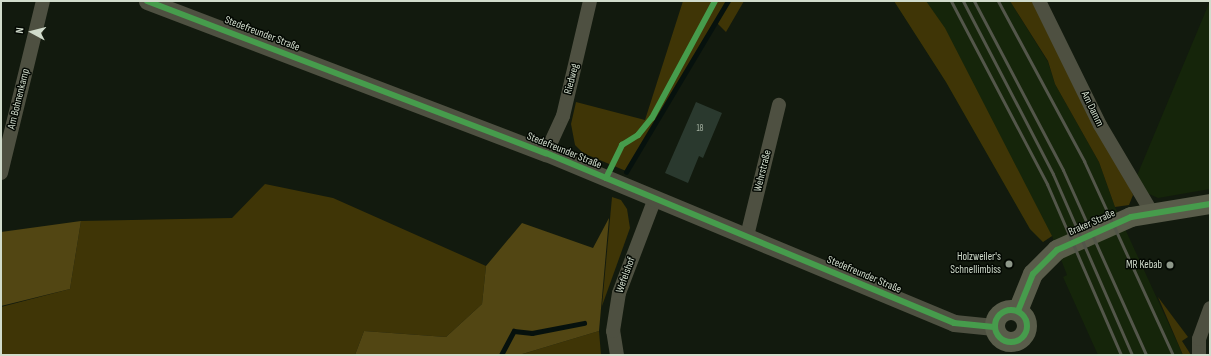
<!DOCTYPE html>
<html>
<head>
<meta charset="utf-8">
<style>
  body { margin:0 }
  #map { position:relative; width:1211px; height:356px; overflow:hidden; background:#121a0e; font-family:"Sofia Sans Condensed",sans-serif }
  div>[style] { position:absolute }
  .built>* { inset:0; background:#15250a }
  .green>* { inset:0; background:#3f3506 }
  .forest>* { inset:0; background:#524613 }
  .stream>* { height:4.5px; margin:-2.25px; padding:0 2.25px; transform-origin:2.25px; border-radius:2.25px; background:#06110d }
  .building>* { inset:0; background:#2a392e }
  .minor>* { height:14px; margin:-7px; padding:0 7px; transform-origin:7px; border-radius:7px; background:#4e5041 }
  .tertiary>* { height:17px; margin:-8.5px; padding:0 8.5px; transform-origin:8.5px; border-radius:8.5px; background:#4e5041 }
  .secondary>* { height:20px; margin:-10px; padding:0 10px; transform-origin:10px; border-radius:10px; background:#595c4a }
  .secondary>.ring { margin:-10px; padding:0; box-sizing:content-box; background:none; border:20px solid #595c4a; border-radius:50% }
  .rail>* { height:3px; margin:-1.5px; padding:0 1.5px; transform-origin:1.5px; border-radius:1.5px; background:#53564a }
  .cycleway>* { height:6px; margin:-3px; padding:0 3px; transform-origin:3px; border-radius:3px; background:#469c4c }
  .cycleway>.ring { margin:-3px; padding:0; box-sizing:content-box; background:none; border:6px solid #469c4c; border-radius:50% }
  .dots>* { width:11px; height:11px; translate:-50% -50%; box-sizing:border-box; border:2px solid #030802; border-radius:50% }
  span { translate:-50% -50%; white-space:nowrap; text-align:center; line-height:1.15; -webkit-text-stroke:3px #030802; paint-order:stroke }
  .number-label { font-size:9px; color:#a7b3a4 }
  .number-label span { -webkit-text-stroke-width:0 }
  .street-label { font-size:11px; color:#d1dccc }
  .poi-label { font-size:11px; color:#d1dccc }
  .right { translate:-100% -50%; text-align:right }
  .frame { position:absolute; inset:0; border:2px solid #d1dccc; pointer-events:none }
  .north { position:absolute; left:12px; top:12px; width:40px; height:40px; -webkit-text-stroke:3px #030802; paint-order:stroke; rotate:277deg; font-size:11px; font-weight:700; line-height:16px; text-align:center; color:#d1dccc }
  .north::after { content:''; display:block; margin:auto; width:14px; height:18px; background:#d1dccc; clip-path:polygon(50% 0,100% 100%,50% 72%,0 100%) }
</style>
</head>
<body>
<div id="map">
  <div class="built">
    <div style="clip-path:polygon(894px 1px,1010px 1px,1048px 62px,1055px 84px,1099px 162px,1115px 207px,1183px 355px,1098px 355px,1063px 277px,1067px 275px,1052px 236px,1043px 242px,1030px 229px,946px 82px)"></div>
    <div style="clip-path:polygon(1210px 1px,1210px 189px,1158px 198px,1147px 193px,1136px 178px)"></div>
  </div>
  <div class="green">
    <div style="clip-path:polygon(683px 1px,744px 1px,726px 32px,716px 22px,626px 171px,583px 153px,575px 145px,571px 124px,576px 102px,645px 120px)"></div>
    <div style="clip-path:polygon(894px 1px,926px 1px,945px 28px,1052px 236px,1043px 242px,1030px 229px,946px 82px)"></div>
    <div style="clip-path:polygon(1010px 1px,1034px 1px,1127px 181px,1133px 195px,1129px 205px,1115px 207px,1099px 162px,1055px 84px,1048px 61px)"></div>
    <div style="clip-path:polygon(265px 184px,333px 198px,486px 266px,482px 304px,446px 337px,364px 331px,355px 355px,1px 355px,1px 307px,70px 289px,81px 221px,232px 218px)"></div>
    <div style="clip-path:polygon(612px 197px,621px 200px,627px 209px,630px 228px,602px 306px)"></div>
    <div style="clip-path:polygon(1158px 297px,1188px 337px,1182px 341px,1191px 355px,1183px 355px)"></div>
    <div style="clip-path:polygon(599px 331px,601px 355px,519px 355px)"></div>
  </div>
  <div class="forest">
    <div style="clip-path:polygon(609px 218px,599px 331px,519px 355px,355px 355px,364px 331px,446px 337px,482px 304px,486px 266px,522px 223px,593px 248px)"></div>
    <div style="clip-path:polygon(81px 221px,70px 289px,1px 306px,1px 232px)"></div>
  </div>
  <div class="stream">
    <div style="left:626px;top:172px;width:199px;rotate:-59.2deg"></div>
    <div style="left:501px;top:355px;width:27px;rotate:-62deg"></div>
    <div style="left:514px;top:331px;width:18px;rotate:6deg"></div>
    <div style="left:532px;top:333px;width:53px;rotate:-10.9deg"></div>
  </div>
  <div class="building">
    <div style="clip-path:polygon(696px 102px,722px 113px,703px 158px,699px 156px,688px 183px,665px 173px)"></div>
  </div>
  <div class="minor">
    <div style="left:1039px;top:1px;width:138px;rotate:63.8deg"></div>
    <div style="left:1100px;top:125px;width:102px;rotate:59.4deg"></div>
    <div style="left:546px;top:153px;width:41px;rotate:-65.3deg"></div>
    <div style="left:563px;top:116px;width:118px;rotate:-76.8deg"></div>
    <div style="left:1px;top:173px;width:177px;rotate:-76.3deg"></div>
    <div style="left:747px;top:236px;width:135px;rotate:-76.3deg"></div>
    <div style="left:617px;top:355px;width:24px;rotate:-99deg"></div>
    <div style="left:613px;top:331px;width:38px;rotate:-81deg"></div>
    <div style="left:619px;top:293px;width:102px;rotate:-69.2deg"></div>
    <div style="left:1199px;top:355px;width:16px;rotate:-90deg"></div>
    <div style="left:1199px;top:339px;width:33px;rotate:-70deg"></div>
  </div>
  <div class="tertiary">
    <div style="left:147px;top:1px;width:427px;rotate:20.9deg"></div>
    <div style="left:546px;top:153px;width:442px;rotate:22.6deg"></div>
    <div style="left:954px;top:323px;width:40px;rotate:5.7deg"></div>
  </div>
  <div class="secondary">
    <div class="ring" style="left:995px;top:310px;width:12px;height:12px"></div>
    <div style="left:1018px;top:311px;width:40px;rotate:-68deg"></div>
    <div style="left:1033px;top:274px;width:34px;rotate:-45deg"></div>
    <div style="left:1057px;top:250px;width:81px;rotate:-24deg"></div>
    <div style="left:1131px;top:217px;width:80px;rotate:-9.3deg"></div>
  </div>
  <div class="rail">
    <div style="left:951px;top:1px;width:207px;rotate:62.3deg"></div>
    <div style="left:1047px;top:184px;width:186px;rotate:66.6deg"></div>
    <div style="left:963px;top:1px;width:195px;rotate:62.5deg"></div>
    <div style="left:1053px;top:174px;width:197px;rotate:66.4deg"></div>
    <div style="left:974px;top:1px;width:191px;rotate:62.2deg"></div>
    <div style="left:1063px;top:170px;width:203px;rotate:65.8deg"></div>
    <div style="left:998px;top:1px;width:182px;rotate:61.7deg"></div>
    <div style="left:1084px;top:161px;width:213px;rotate:65.4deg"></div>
  </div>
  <div class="cycleway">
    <div style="left:147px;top:1px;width:427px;rotate:20.9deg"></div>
    <div style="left:546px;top:153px;width:442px;rotate:22.6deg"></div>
    <div style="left:954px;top:323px;width:40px;rotate:5.7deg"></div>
    <div style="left:606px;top:178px;width:37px;rotate:-64deg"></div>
    <div style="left:622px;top:145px;width:19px;rotate:-32deg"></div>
    <div style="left:638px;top:135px;width:22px;rotate:-51deg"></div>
    <div style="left:652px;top:118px;width:133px;rotate:-61.7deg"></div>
    <div class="ring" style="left:995px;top:310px;width:26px;height:26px"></div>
    <div style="left:1018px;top:311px;width:40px;rotate:-68deg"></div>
    <div style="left:1033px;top:274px;width:34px;rotate:-45deg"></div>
    <div style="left:1057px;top:250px;width:81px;rotate:-24deg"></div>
    <div style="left:1131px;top:217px;width:80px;rotate:-9.3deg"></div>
  </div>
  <div class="dots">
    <div style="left:1009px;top:264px;background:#8e988a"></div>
    <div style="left:1170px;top:265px;background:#8e988a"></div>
  </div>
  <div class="number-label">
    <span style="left:700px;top:129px">18</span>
  </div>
  <div class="street-label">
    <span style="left:262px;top:34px;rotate:21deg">Stedefreunder Straße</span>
    <span style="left:572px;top:79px;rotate:-76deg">Riedweg</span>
    <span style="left:19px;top:99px;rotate:-76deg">Am Bohnenkamp</span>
    <span style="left:1092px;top:109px;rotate:64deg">Am Damm</span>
    <span style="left:564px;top:151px;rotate:22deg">Stedefreunder Straße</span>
    <span style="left:763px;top:171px;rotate:-76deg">Wehrstraße</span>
    <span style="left:1092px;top:223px;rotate:-24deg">Braker Straße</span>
    <span style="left:626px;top:275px;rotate:-70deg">Wefelshof</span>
    <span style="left:864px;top:275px;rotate:23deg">Stedefreunder Straße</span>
  </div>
  <div class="poi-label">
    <span class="right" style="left:1001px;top:264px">Holzweiler's<br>Schnellimbiss</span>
    <span class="right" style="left:1162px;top:265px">MR Kebab</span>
  </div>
  <div class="frame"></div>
  <div class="north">N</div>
</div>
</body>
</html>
